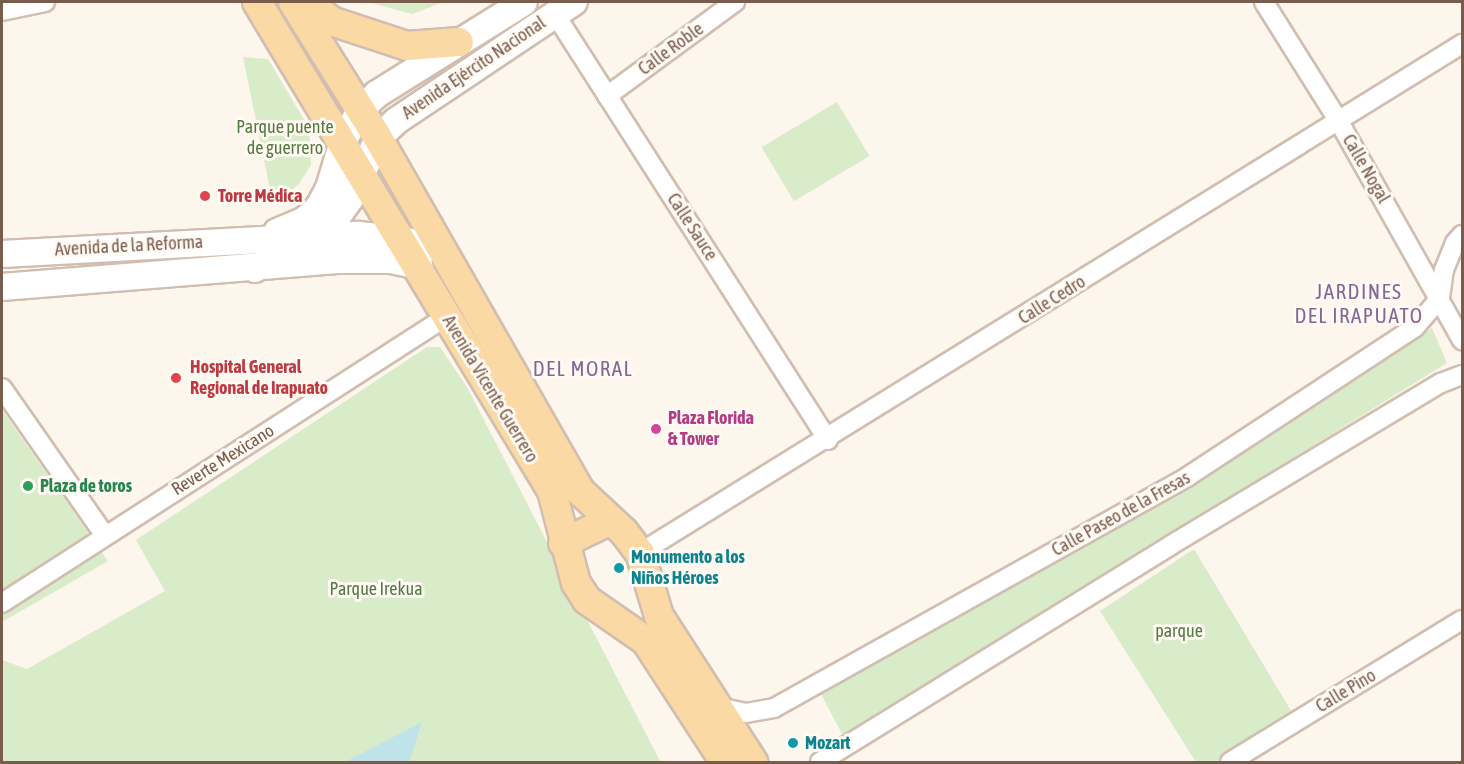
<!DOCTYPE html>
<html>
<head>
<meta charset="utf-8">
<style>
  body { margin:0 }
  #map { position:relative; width:1464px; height:764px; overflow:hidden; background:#fdf6ec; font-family:"Asap Condensed",sans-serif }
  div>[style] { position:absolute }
  .green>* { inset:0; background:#d8ecc9; transform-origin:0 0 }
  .water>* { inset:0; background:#bfe3e8 }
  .roads { filter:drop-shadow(2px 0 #d1beb0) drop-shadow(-2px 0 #d1beb0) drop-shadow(0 2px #d1beb0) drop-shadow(0 -2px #d1beb0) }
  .minor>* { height:18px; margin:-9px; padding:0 9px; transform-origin:9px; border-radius:9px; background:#fff }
  .secondary>* { height:26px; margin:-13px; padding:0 13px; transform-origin:13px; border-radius:13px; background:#fff }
  .primary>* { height:28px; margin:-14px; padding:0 14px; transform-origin:14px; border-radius:14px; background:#fbd9a5 }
  .dots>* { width:16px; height:16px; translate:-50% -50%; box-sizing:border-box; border:3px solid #fffaf3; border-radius:50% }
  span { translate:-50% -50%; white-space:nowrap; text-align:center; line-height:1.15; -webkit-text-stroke:6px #fffaf3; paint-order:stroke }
  .street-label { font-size:18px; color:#7a5c4d }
  .park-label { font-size:18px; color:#537a41 }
  .health-label { font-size:18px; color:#be3a42; font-weight:700 }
  .left { translate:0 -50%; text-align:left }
  .hotel-label { font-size:18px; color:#b23c85; font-weight:700 }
  .leisure-label { font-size:18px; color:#27864d; font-weight:700 }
  .culture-label { font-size:18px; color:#0d838f; font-weight:700 }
  .quarter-label { font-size:21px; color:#846695; letter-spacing:1.5px }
  .frame { position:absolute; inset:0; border:3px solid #7a5c4d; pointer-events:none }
</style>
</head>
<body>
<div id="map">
  <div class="green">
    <div style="clip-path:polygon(368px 2px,444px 2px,412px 14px)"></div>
    <div style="clip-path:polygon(243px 57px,268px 59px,309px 128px,311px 165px,299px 184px,281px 199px,271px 194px)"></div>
    <div style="left:837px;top:102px;width:63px;height:88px;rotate:59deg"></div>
    <div style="clip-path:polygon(1432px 328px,1447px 363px,843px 736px,821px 694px)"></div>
    <div style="clip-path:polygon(427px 347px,440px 347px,467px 387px,660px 761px,2px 762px,2px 660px,27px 669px,165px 591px,136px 540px)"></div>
    <div style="clip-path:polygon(2px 410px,108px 561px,2px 622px)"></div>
    <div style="clip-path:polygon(1194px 549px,1293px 714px,1215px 762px,1196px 762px,1100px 611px)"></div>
  </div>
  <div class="water">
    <div style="clip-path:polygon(422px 722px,409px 762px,345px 762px)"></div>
  </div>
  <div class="roads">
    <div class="minor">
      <div style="left:1264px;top:2px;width:139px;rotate:57.9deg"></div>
      <div style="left:1338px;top:120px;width:253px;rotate:60.6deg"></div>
      <div style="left:2px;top:11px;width:44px;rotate:-11.8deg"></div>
      <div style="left:555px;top:14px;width:506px;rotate:57.35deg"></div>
      <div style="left:607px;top:96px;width:159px;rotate:-36.3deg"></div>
      <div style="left:2px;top:388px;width:178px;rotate:55.1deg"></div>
      <div style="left:640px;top:553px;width:967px;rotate:-31.77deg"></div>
      <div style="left:2px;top:603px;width:528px;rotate:-32.79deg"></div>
      <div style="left:718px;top:707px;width:29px;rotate:12deg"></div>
      <div style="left:746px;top:713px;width:28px;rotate:-10deg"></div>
      <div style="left:774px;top:708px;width:473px;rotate:-29.2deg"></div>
      <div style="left:1187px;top:477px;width:273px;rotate:-33.3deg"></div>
      <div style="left:1415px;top:327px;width:38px;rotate:-49deg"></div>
      <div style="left:1440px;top:298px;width:28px;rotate:-82deg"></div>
      <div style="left:1444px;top:270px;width:29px;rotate:-68deg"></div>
      <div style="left:1455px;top:243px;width:11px;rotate:-49deg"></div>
      <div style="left:820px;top:762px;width:413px;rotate:-31.7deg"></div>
      <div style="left:1171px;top:545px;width:315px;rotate:-31deg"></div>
      <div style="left:1441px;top:383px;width:22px;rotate:-21deg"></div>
      <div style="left:1230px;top:762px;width:272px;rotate:-31.5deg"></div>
    </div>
    <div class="secondary">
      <div style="left:277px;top:232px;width:30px;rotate:-23deg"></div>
      <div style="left:305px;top:220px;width:19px;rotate:-43deg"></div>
      <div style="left:319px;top:207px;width:21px;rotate:-62deg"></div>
      <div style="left:329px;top:188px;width:48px;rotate:-73.1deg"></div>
      <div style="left:343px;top:142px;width:36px;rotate:-62deg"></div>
      <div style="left:360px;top:110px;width:23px;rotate:-43deg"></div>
      <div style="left:377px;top:94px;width:173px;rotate:-32deg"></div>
      <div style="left:2px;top:254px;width:357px;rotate:-3.1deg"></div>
      <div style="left:358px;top:235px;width:41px;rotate:5.6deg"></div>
      <div style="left:399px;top:239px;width:44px;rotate:14.3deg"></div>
      <div style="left:255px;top:269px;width:92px;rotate:-31.3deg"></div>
      <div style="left:334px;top:221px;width:31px;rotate:-54deg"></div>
      <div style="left:352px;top:196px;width:64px;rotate:-65.9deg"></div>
      <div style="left:378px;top:138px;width:25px;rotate:-43deg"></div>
      <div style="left:396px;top:121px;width:214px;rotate:-33.8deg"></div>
      <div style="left:2px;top:287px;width:336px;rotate:-4.6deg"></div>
      <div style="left:337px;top:260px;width:54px"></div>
      <div style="left:391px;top:260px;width:29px;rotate:12deg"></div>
    </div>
    <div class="primary">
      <div style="left:257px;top:2px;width:571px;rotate:58.9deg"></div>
      <div style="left:552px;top:491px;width:95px;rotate:75.4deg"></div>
      <div style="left:576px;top:583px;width:20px;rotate:57deg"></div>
      <div style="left:587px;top:600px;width:72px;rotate:34.8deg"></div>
      <div style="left:646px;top:641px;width:145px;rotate:56.9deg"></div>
      <div style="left:293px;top:2px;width:160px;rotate:58deg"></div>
      <div style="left:378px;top:138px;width:408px;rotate:60.2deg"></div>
      <div style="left:581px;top:492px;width:59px;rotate:42.9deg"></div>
      <div style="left:624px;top:532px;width:26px;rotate:53deg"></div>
      <div style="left:640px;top:553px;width:66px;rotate:73.2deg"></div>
      <div style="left:659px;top:616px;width:174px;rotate:57.2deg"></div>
      <div style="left:307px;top:2px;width:31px;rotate:38deg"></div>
      <div style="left:331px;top:21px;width:80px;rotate:18.2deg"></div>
      <div style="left:407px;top:46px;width:52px;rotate:-4.4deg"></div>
      <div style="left:563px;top:543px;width:53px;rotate:-25.6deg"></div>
    </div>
  </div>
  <div class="dots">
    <div style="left:205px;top:196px;background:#e0444e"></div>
    <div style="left:176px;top:378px;background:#e0444e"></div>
    <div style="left:656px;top:429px;background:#d1479c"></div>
    <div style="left:28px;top:486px;background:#2e9e5b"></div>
    <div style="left:619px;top:568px;background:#0f9aa8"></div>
    <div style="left:793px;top:743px;background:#0f9aa8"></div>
  </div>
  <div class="street-label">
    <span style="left:671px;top:49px;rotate:-36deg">Calle Roble</span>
    <span style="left:474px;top:68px;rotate:-34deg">Avenida Ejército Nacional</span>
    <span style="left:1366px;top:169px;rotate:60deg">Calle Nogal</span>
    <span style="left:692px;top:227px;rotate:57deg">Calle Sauce</span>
    <span style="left:129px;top:246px;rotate:-3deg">Avenida de la Reforma</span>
    <span style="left:1052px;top:300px;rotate:-32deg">Calle Cedro</span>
    <span style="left:490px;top:389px;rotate:59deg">Avenida Vicente Guerrero</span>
    <span style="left:223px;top:460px;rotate:-32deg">Reverte Mexicano</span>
    <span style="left:1121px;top:514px;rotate:-29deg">Calle Paseo de la Fresas</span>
    <span style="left:1346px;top:691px;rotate:-31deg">Calle Pino</span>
  </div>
  <div class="park-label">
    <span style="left:285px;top:138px">Parque puente<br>de guerrero</span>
    <span style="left:376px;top:589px">Parque Irekua</span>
    <span style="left:1179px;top:631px">parque</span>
  </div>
  <div class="health-label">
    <span class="left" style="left:218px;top:196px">Torre Médica</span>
    <span class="left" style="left:190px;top:378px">Hospital General<br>Regional de Irapuato</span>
  </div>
  <div class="hotel-label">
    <span class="left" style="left:668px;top:429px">Plaza Florida<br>&amp; Tower</span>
  </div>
  <div class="leisure-label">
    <span class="left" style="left:40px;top:486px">Plaza de toros</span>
  </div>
  <div class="culture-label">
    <span class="left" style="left:631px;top:568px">Monumento a los<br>Niños Héroes</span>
    <span class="left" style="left:805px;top:743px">Mozart</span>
  </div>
  <div class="quarter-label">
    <span style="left:1359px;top:303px">JARDINES<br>DEL IRAPUATO</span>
    <span style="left:583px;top:368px">DEL MORAL</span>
  </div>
  <div class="frame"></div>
</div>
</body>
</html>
